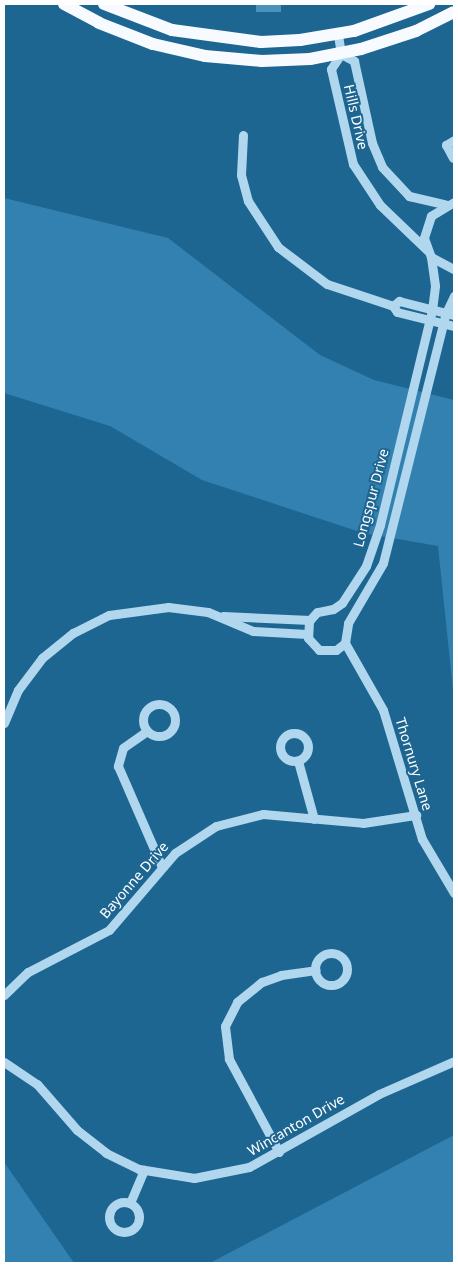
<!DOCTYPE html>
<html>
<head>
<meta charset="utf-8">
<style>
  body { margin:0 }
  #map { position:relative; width:458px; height:1267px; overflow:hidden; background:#1e6692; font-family:"Noto Sans",sans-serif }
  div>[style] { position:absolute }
  .green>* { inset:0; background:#3281b0 }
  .building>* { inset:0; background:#4b91ba; transform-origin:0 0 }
  .minor>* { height:9px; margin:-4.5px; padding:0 4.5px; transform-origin:4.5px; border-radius:4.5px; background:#b0d7ee }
  .minor>.ring { margin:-4.5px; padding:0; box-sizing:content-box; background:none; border:9px solid #b0d7ee; border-radius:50% }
  .major>* { height:12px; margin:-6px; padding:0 6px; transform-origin:6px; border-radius:6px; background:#f7fbff }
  span { translate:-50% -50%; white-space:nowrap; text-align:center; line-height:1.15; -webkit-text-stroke:4px #1e6692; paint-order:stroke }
  .street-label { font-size:14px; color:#fff }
  .frame { position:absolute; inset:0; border:5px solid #fff; pointer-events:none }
</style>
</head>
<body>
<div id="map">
  <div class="green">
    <div style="clip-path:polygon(4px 198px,168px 238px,320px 355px,374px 380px,454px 400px,454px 700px,438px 546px,363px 533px,202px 480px,110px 426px,4px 393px)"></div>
    <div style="clip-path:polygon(454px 1135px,454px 1263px,210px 1263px)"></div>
    <div style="clip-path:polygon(4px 1162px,74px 1263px,4px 1263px)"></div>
  </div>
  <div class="building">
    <div style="left:256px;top:4px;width:25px;height:8px"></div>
  </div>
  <div class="minor">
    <div style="left:338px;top:35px;width:19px;rotate:81deg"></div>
    <div style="left:341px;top:54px;width:18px;rotate:124deg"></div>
    <div style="left:331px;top:69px;width:98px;rotate:77deg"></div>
    <div style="left:353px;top:164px;width:49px;rotate:56.6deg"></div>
    <div style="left:380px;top:205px;width:65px;rotate:43.8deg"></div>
    <div style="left:341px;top:54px;width:15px;rotate:28deg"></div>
    <div style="left:354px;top:61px;width:84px;rotate:77.6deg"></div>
    <div style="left:372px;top:143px;width:26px;rotate:67deg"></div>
    <div style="left:382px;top:167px;width:40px;rotate:47deg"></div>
    <div style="left:409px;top:196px;width:37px;rotate:13deg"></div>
    <div style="left:243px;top:135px;width:40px;rotate:92.9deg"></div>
    <div style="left:241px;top:175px;width:27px;rotate:75deg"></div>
    <div style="left:248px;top:201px;width:55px;rotate:56.9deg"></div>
    <div style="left:278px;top:247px;width:61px;rotate:37.1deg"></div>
    <div style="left:327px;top:284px;width:70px;rotate:18.4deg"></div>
    <div style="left:393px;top:306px;width:7px;rotate:56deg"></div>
    <div style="left:397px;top:312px;width:59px;rotate:13.8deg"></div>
    <div style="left:453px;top:158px;width:15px;rotate:-118deg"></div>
    <div style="left:446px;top:145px;width:9px;rotate:-32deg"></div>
    <div style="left:454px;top:202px;width:27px;rotate:149deg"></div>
    <div style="left:431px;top:216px;width:23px;rotate:108deg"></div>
    <div style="left:424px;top:238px;width:20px;rotate:70deg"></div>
    <div style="left:431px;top:257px;width:26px;rotate:28deg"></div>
    <div style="left:431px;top:257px;width:29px;rotate:82deg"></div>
    <div style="left:435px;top:286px;width:24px;rotate:97deg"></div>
    <div style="left:432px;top:310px;width:221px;rotate:103.6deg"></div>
    <div style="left:380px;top:525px;width:43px;rotate:108.9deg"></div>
    <div style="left:366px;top:566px;width:44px;rotate:123deg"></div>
    <div style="left:342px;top:603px;width:11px;rotate:146deg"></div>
    <div style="left:333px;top:609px;width:16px;rotate:169deg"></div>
    <div style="left:317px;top:612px;width:12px;rotate:132deg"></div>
    <div style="left:309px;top:621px;width:17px;rotate:93deg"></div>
    <div style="left:308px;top:638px;width:16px;rotate:47deg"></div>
    <div style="left:319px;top:650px;width:17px"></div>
    <div style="left:336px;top:650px;width:11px;rotate:-38deg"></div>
    <div style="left:345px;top:643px;width:20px;rotate:-81deg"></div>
    <div style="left:348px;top:623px;width:69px;rotate:-59.7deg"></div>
    <div style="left:383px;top:563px;width:258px;rotate:-75.9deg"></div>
    <div style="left:446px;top:313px;width:19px;rotate:-65deg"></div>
    <div style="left:393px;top:306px;width:8px;rotate:-40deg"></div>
    <div style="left:399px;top:301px;width:57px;rotate:14.3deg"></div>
    <div style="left:223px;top:616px;width:87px;rotate:2.6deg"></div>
    <div style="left:345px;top:643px;width:77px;rotate:60.4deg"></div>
    <div style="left:383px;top:710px;width:135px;rotate:73.2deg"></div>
    <div style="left:422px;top:839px;width:63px;rotate:59.3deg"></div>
    <div class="ring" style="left:143px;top:704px;width:23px;height:23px"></div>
    <div style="left:4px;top:723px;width:36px;rotate:-67deg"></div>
    <div style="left:18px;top:690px;width:40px;rotate:-53deg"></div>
    <div style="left:42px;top:658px;width:40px;rotate:-39deg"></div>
    <div style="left:73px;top:633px;width:40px;rotate:-26.6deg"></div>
    <div style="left:109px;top:615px;width:60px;rotate:-7.7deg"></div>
    <div style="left:168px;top:607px;width:40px;rotate:7.1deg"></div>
    <div style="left:208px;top:612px;width:49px;rotate:22.9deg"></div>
    <div style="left:253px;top:631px;width:54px;rotate:3.2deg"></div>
    <div style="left:147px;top:731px;width:29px;rotate:145deg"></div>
    <div style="left:123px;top:748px;width:19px;rotate:106deg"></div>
    <div style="left:118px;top:766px;width:110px;rotate:66.5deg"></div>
    <div class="ring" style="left:280px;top:733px;width:19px;height:19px"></div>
    <div style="left:298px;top:761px;width:60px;rotate:74.6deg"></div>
    <div class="ring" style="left:315px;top:953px;width:23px;height:23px"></div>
    <div style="left:4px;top:995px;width:33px;rotate:-44deg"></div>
    <div style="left:28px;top:972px;width:91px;rotate:-27.4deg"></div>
    <div style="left:109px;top:930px;width:101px;rotate:-49.4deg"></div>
    <div style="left:175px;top:853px;width:49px;rotate:-33.4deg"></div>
    <div style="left:216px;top:826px;width:49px;rotate:-14.3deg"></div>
    <div style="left:263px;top:814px;width:100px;rotate:5.1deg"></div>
    <div style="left:363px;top:823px;width:54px;rotate:-8.6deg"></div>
    <div style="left:4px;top:1062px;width:40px;rotate:34deg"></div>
    <div style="left:37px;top:1084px;width:61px;rotate:49deg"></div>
    <div style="left:77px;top:1130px;width:37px;rotate:38deg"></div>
    <div style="left:106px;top:1153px;width:37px;rotate:26deg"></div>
    <div style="left:139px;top:1169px;width:56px;rotate:9.3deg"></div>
    <div style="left:194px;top:1178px;width:56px;rotate:-11.3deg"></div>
    <div style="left:249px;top:1167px;width:149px;rotate:-29.3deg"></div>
    <div style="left:379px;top:1094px;width:82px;rotate:-23.7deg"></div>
    <div style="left:279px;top:1152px;width:106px;rotate:-118.3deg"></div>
    <div style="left:229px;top:1059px;width:33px;rotate:-97deg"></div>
    <div style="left:225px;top:1026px;width:27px;rotate:-63deg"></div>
    <div style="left:237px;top:1002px;width:32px;rotate:-39deg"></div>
    <div style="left:262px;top:982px;width:20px;rotate:-20deg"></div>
    <div style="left:281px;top:975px;width:35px;rotate:-8deg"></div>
    <div class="ring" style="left:109px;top:1202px;width:21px;height:21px"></div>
    <div style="left:130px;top:1203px;width:36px;rotate:-67deg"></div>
  </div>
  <div class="major">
    <div style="left:64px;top:4px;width:40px;rotate:28deg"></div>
    <div style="left:99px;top:23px;width:58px;rotate:21.3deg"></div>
    <div style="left:153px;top:44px;width:53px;rotate:13deg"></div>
    <div style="left:205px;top:56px;width:57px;rotate:5deg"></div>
    <div style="left:262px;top:61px;width:48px;rotate:-2.4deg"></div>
    <div style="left:310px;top:59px;width:52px;rotate:-11.1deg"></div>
    <div style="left:361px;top:49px;width:58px;rotate:-18.1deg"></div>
    <div style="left:416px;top:31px;width:42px;rotate:-26.6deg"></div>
    <div style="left:104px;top:4px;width:73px;rotate:20.9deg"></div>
    <div style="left:172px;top:30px;width:90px;rotate:7.7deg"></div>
    <div style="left:261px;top:42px;width:39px;rotate:-3deg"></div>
    <div style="left:300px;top:40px;width:55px;rotate:-9.5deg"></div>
    <div style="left:354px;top:31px;width:80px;rotate:-19.8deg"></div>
  </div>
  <div class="street-label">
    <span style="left:356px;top:117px;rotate:77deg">Hills Drive</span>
    <span style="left:371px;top:498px;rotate:-75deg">Longspur Drive</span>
    <span style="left:414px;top:764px;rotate:73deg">Thornury Lane</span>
    <span style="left:134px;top:880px;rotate:-49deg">Bayonne Drive</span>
    <span style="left:296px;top:1125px;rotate:-30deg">Wincanton Drive</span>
  </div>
  <div class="frame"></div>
</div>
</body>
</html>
